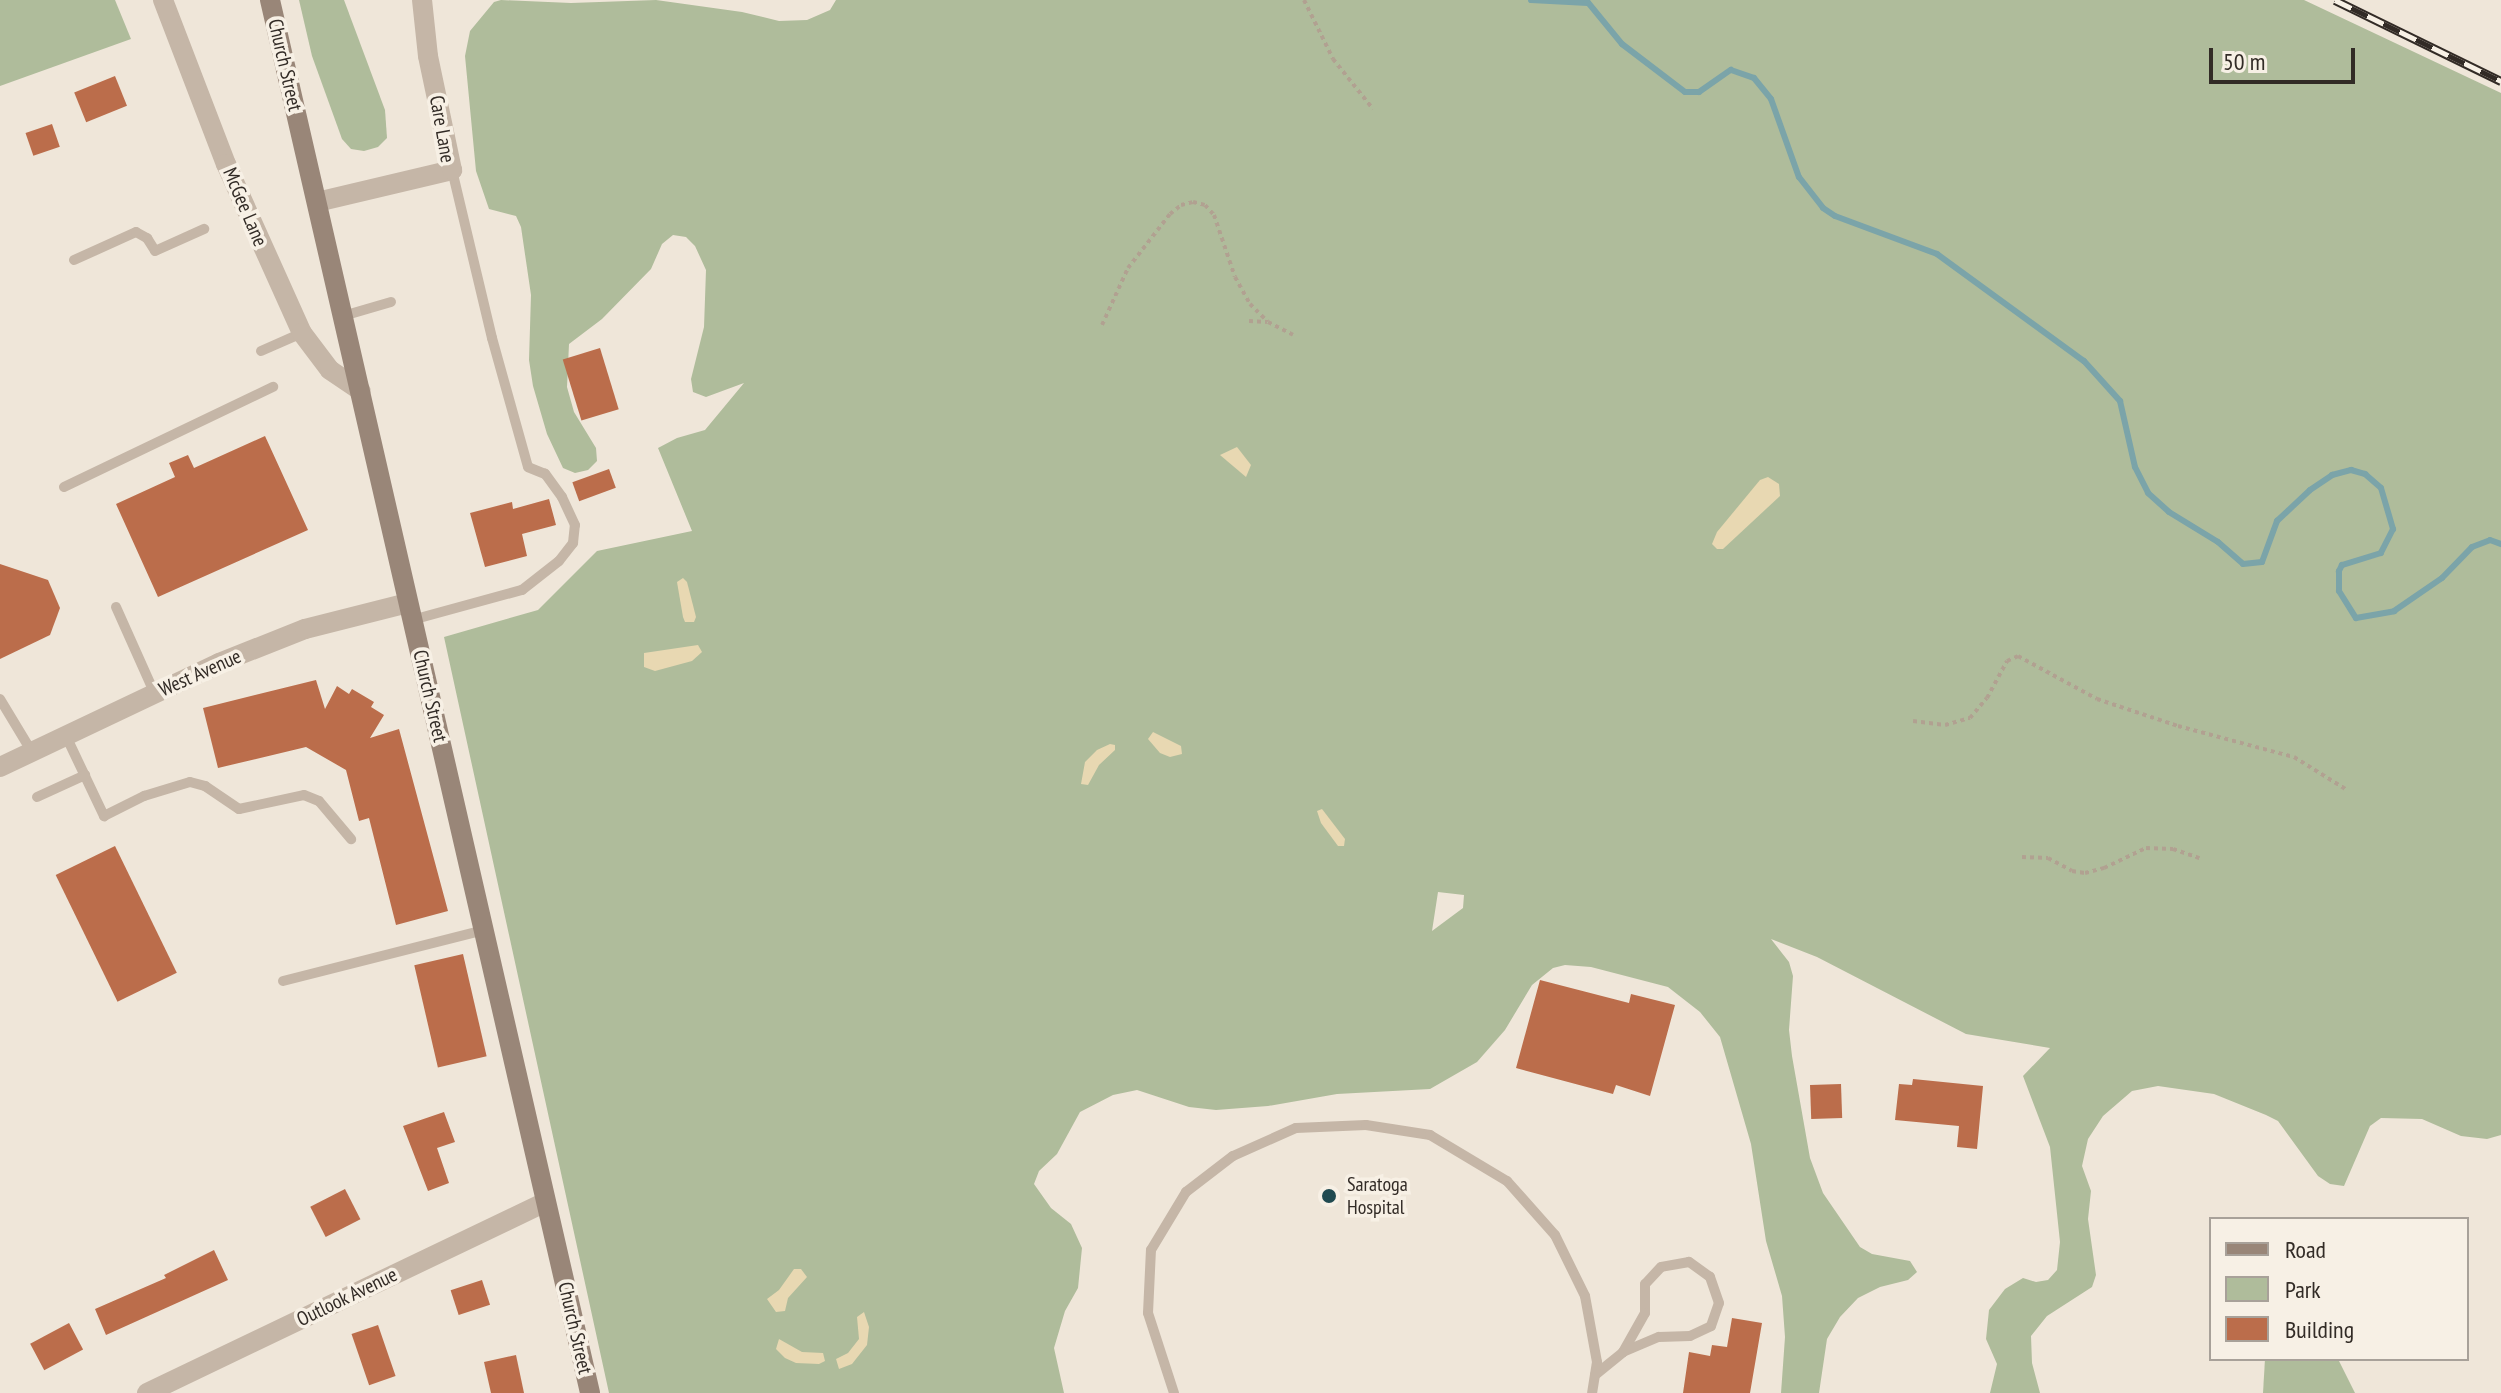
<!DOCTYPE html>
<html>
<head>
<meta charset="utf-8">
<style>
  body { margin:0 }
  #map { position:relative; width:2501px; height:1393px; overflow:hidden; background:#efe6d9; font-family:"PT Sans Narrow",sans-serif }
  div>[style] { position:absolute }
  .green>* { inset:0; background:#afbc9b }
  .sand>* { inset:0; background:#e8d8b2 }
  .stream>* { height:6px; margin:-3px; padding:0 3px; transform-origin:3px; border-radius:3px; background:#7ba4a9 }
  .building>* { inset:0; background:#bb6d4b; transform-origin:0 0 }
  .path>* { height:4px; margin-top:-2px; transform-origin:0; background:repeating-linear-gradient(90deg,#b1a191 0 4px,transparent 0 8px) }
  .service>* { height:10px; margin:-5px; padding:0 5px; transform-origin:5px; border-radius:5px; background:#c5b6a7 }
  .minor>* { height:20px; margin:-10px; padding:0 10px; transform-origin:10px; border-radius:10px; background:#c5b6a7 }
  .tertiary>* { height:20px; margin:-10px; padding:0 10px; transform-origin:10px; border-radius:10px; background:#c5b6a7 }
  .secondary>* { height:20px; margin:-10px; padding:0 10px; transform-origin:10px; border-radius:10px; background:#998678 }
  .rail>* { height:9px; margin-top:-4.5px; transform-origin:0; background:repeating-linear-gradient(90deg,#f7f0e5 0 18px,#322b26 0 36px); box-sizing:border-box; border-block:2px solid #322b26 }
  .dots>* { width:22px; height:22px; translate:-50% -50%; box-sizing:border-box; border:4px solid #f7f0e5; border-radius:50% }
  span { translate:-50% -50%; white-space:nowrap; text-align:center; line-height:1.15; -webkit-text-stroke:7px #f7f0e5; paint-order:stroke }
  .street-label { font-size:20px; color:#322b26 }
  .poi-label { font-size:20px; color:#322b26 }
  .left { translate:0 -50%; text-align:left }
  .legend { position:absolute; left:2209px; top:1217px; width:260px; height:144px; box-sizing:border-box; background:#f7f0e5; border:2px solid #a8a199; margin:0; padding:10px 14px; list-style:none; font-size:24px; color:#322b26 }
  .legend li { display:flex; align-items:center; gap:16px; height:40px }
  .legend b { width:40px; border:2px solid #a8a199 }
  .scale { position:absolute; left:2209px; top:48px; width:146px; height:36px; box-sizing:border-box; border:4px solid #322b26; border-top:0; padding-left:10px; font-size:24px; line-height:28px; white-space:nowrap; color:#322b26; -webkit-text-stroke:6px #f7f0e5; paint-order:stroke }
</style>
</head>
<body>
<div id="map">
  <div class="green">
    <div style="clip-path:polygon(0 0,115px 0,131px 39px,0 86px)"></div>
    <div style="clip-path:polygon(299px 0,344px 0,385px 110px,387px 138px,378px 147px,364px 151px,351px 149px,342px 139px,312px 56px)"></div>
    <div style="clip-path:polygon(evenodd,501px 0,571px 3px,656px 0,742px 12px,779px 21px,807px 20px,830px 10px,836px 0,2304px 0,2501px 93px,2501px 1135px,2487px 1139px,2461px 1136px,2422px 1119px,2381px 1118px,2370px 1126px,2344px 1186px,2330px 1184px,2318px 1176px,2278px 1121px,2266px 1115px,2214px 1094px,2158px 1086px,2132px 1091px,2103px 1116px,2088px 1139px,2082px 1166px,2091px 1191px,2088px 1219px,2096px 1275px,2092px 1287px,2047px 1316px,2031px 1336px,2032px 1363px,2040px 1393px,1990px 1393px,1997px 1364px,1986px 1339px,1989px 1310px,2005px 1289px,2023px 1278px,2036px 1282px,2048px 1280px,2057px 1270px,2060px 1242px,2050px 1147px,2023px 1076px,2050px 1048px,1966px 1034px,1817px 957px,1771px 939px,1789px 962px,1793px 976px,1789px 1030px,1792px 1056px,1810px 1158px,1823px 1193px,1860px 1247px,1872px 1254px,1910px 1261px,1917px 1272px,1908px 1280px,1880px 1287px,1858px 1298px,1840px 1317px,1827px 1339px,1819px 1393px,1781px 1393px,1785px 1337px,1782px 1296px,1766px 1241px,1751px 1144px,1720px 1037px,1700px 1012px,1668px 987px,1591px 967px,1565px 965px,1553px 968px,1532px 985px,1505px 1030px,1477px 1062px,1430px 1089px,1337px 1094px,1268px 1106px,1216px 1110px,1189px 1107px,1137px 1090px,1113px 1095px,1080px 1112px,1057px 1154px,1039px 1171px,1034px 1184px,1051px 1208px,1071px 1224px,1082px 1248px,1078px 1288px,1065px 1311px,1054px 1348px,1064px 1393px,609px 1393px,444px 637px,538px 610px,597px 551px,692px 531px,658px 448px,677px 438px,705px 430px,744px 383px,706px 397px,693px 392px,691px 379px,704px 327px,706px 270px,695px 246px,686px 237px,673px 235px,662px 244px,651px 269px,602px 319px,569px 344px,567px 387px,574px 412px,596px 448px,597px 461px,588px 470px,575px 473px,563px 468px,547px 434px,533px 386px,529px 360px,531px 295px,521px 227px,516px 216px,489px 209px,476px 171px,465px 56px,470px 31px,494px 2px,501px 0,1438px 892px,1464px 895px,1463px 908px,1432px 931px,1438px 892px)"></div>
    <div style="clip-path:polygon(2265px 1359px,2338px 1359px,2355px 1393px,2263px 1393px)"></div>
  </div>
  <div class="sand">
    <div style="clip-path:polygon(1237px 447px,1251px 465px,1246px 477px,1220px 455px)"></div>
    <div style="clip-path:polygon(1768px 477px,1779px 484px,1780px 496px,1723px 549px,1717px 549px,1712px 544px,1717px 532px,1760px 480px)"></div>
    <div style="clip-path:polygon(683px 578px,687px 582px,696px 617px,694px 622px,685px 622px,683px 617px,677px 582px)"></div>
    <div style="clip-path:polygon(698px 645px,702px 652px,692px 661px,655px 671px,644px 667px,644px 653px)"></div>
    <div style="clip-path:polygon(1153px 732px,1181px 746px,1182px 754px,1170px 757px,1160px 753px,1148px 739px)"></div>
    <div style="clip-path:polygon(1110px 744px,1115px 745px,1115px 750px,1099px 765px,1088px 785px,1081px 784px,1085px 762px,1097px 750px)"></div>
    <div style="clip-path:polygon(1322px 809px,1345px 839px,1344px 846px,1338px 846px,1321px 823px,1317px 811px)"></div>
    <div style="clip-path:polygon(794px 1269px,801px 1269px,807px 1277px,788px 1298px,785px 1311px,776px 1312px,767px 1299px,779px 1290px)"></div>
    <div style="clip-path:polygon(864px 1312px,869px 1327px,867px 1345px,852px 1364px,839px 1369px,836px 1359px,848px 1353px,859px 1339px,857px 1317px)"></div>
    <div style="clip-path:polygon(779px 1339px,802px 1352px,823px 1353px,825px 1361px,819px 1364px,796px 1363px,785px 1358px,776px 1349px)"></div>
  </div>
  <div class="stream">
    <div style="left:1531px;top:0;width:57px;rotate:3deg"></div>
    <div style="left:1586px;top:0;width:57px;rotate:50.7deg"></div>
    <div style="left:1622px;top:44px;width:79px;rotate:37.3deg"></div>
    <div style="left:1685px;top:92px;width:14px"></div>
    <div style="left:1699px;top:92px;width:39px;rotate:-35deg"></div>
    <div style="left:1731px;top:70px;width:24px;rotate:19deg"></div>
    <div style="left:1754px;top:78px;width:27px;rotate:51deg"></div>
    <div style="left:1771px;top:99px;width:83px;rotate:70.3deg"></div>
    <div style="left:1799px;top:177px;width:39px;rotate:52deg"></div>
    <div style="left:1823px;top:208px;width:14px;rotate:34deg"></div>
    <div style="left:1835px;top:216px;width:109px;rotate:20.4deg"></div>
    <div style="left:1937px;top:254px;width:182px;rotate:36.1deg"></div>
    <div style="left:2084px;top:361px;width:54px;rotate:48deg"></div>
    <div style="left:2120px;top:401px;width:68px;rotate:77.2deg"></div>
    <div style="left:2135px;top:467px;width:29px;rotate:63deg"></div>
    <div style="left:2148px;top:493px;width:28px;rotate:42deg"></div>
    <div style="left:2169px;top:512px;width:57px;rotate:31.5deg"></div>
    <div style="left:2218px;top:542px;width:33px;rotate:41deg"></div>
    <div style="left:2243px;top:564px;width:19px;rotate:-6deg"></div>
    <div style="left:2262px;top:562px;width:44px;rotate:-69.9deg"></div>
    <div style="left:2277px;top:521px;width:45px;rotate:-43.2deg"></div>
    <div style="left:2310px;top:490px;width:27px;rotate:-34deg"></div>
    <div style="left:2332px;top:475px;width:20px;rotate:-15deg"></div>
    <div style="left:2351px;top:470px;width:15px;rotate:16deg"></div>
    <div style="left:2365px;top:474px;width:21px;rotate:41deg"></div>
    <div style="left:2381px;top:488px;width:43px;rotate:73.7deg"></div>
    <div style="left:2393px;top:529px;width:27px;rotate:117deg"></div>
    <div style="left:2381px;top:553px;width:41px;rotate:162.9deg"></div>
    <div style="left:2342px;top:565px;width:7px;rotate:117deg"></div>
    <div style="left:2339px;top:571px;width:20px;rotate:90deg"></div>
    <div style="left:2339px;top:591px;width:32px;rotate:58deg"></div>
    <div style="left:2356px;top:618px;width:39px;rotate:-10deg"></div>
    <div style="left:2394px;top:611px;width:58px;rotate:-34.5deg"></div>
    <div style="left:2442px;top:578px;width:43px;rotate:-45.9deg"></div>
    <div style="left:2472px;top:547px;width:19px;rotate:-21deg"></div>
    <div style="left:2490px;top:540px;width:12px;rotate:20deg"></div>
  </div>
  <div class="building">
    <div style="left:115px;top:76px;width:32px;height:44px;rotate:68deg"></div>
    <div style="left:52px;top:124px;width:24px;height:28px;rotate:71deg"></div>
    <div style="left:600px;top:348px;width:64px;height:39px;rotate:73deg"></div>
    <div style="clip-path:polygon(265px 436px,308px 530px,158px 597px,116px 504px,175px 477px,169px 463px,188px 455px,194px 468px)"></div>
    <div style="left:609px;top:469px;width:20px;height:39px;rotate:70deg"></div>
    <div style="clip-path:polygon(549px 499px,556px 525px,522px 534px,527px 556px,485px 567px,470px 513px,512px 502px,513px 509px)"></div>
    <div style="clip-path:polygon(0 564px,48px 580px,60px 608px,50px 635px,0 659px)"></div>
    <div style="clip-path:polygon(316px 680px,325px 709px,337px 686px,349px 694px,352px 689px,374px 702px,371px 707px,384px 715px,370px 738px,399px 729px,448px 911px,396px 925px,369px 818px,359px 821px,346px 770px,306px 747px,218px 768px,203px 708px)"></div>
    <div style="left:115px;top:846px;width:141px;height:66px;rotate:64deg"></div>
    <div style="left:463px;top:954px;width:105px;height:50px;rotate:77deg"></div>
    <div style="clip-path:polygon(1540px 980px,1629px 1003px,1631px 994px,1675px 1005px,1650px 1096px,1616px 1085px,1613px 1094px,1516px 1068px)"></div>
    <div style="clip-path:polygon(1913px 1079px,1983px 1086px,1977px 1149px,1957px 1147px,1959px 1126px,1895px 1120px,1899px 1084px,1912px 1085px)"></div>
    <div style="left:1841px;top:1084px;width:34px;height:31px;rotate:88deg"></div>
    <div style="clip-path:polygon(444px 1112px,455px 1142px,437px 1148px,449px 1183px,428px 1191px,403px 1126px)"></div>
    <div style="left:345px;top:1189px;width:34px;height:39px;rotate:63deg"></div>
    <div style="clip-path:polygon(214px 1250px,228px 1280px,106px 1335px,95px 1309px,166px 1278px,164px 1275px)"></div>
    <div style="left:482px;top:1280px;width:26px;height:33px;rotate:72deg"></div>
    <div style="clip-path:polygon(1732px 1318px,1762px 1323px,1750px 1393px,1683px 1393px,1689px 1352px,1710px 1356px,1712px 1345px,1727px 1347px)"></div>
    <div style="left:69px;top:1323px;width:30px;height:44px;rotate:62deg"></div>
    <div style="left:378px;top:1325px;width:54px;height:28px;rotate:71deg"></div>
    <div style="clip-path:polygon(516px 1355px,524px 1393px,491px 1393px,484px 1362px)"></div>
  </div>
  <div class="path">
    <div style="left:1304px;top:0;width:66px;rotate:63.8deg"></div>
    <div style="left:1333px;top:59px;width:64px;rotate:51.3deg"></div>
    <div style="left:1249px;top:321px;width:18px;rotate:3deg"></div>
    <div style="left:1102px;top:325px;width:63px;rotate:-65.5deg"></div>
    <div style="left:1128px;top:268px;width:68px;rotate:-52.1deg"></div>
    <div style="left:1170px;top:214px;width:14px;rotate:-39deg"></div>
    <div style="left:1181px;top:205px;width:12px;rotate:-14deg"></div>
    <div style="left:1193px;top:202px;width:12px;rotate:14deg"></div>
    <div style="left:1205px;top:205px;width:13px;rotate:48deg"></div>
    <div style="left:1214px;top:215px;width:65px;rotate:71.3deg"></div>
    <div style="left:1235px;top:277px;width:31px;rotate:61deg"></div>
    <div style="left:1250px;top:304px;width:25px;rotate:45deg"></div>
    <div style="left:1268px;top:322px;width:28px;rotate:27deg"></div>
    <div style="left:1913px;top:721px;width:32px;rotate:7deg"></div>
    <div style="left:1945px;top:725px;width:26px;rotate:-16deg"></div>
    <div style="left:1970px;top:718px;width:26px;rotate:-50deg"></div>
    <div style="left:1987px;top:698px;width:42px;rotate:-61.6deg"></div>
    <div style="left:2007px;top:661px;width:12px;rotate:-24deg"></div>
    <div style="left:2018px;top:656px;width:90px;rotate:28.6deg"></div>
    <div style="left:2097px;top:699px;width:85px;rotate:18.4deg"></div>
    <div style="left:2178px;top:726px;width:120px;rotate:15deg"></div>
    <div style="left:2294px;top:757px;width:62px;rotate:31.9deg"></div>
    <div style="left:2022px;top:857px;width:26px;rotate:2deg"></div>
    <div style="left:2048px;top:858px;width:27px;rotate:28deg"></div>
    <div style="left:2072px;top:871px;width:13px;rotate:9deg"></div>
    <div style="left:2085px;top:873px;width:20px;rotate:-15deg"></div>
    <div style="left:2104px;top:868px;width:47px;rotate:-25.5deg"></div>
    <div style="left:2146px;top:848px;width:27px;rotate:2deg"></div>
    <div style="left:2173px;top:849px;width:28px;rotate:19deg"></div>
  </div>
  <div class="service">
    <div style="left:74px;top:260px;width:68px;rotate:-24.3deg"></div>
    <div style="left:136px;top:232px;width:13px;rotate:29deg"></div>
    <div style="left:147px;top:238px;width:15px;rotate:58deg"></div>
    <div style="left:155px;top:251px;width:54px;rotate:-24.2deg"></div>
    <div style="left:343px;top:316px;width:50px;rotate:-16.3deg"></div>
    <div style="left:261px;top:351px;width:45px;rotate:-23.7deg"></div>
    <div style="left:64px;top:487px;width:232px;rotate:-25.6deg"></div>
    <div style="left:116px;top:607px;width:95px;rotate:65.9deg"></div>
    <div style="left:412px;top:620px;width:114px;rotate:-15.3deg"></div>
    <div style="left:522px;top:590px;width:47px;rotate:-38.1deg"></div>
    <div style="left:559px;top:561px;width:23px;rotate:-52deg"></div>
    <div style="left:573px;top:543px;width:18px;rotate:-84deg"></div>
    <div style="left:575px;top:525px;width:31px;rotate:-115deg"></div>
    <div style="left:562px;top:497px;width:29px;rotate:-126deg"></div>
    <div style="left:545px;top:474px;width:18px;rotate:-158deg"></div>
    <div style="left:528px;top:467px;width:134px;rotate:-105.6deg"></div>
    <div style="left:492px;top:338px;width:173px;rotate:-103.4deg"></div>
    <div style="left:0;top:699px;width:62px;rotate:58.9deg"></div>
    <div style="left:66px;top:736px;width:89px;rotate:64.6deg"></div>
    <div style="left:104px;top:816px;width:45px;rotate:-26.6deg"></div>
    <div style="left:144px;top:796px;width:48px;rotate:-16.9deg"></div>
    <div style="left:190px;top:782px;width:16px;rotate:15deg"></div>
    <div style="left:205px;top:786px;width:41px;rotate:34.1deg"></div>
    <div style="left:239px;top:809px;width:66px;rotate:-12.2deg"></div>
    <div style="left:304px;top:795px;width:16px;rotate:22deg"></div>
    <div style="left:319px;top:801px;width:50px;rotate:49.9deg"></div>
    <div style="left:37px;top:797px;width:53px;rotate:-24.6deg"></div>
    <div style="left:283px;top:981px;width:207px;rotate:-14.2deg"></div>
    <div style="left:1595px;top:1375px;width:36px;rotate:-39deg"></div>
    <div style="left:1623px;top:1352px;width:39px;rotate:-23deg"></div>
    <div style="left:1659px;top:1337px;width:31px;rotate:-2deg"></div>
    <div style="left:1690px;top:1336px;width:23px;rotate:-25deg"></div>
    <div style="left:1711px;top:1326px;width:24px;rotate:-71deg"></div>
    <div style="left:1719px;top:1303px;width:28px;rotate:-109deg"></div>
    <div style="left:1710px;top:1277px;width:26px;rotate:-144deg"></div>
    <div style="left:1689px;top:1262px;width:28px;rotate:170deg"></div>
    <div style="left:1661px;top:1267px;width:23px;rotate:133deg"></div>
    <div style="left:1645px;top:1284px;width:29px;rotate:90deg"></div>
    <div style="left:1645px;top:1313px;width:45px;rotate:119.4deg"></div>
    <div style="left:1174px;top:1393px;width:84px;rotate:-108deg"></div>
    <div style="left:1148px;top:1313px;width:63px;rotate:-87.3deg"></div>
    <div style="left:1151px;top:1250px;width:68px;rotate:-58.9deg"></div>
    <div style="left:1186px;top:1192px;width:59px;rotate:-37.5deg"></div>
    <div style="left:1233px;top:1156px;width:69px;rotate:-24deg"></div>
    <div style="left:1296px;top:1128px;width:70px;rotate:-2.5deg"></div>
    <div style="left:1366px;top:1125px;width:65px;rotate:8.9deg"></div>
    <div style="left:1430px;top:1135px;width:90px;rotate:30.9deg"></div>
    <div style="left:1507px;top:1181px;width:72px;rotate:48.4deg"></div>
    <div style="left:1555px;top:1235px;width:68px;rotate:63.8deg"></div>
    <div style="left:1585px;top:1296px;width:67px;rotate:79.7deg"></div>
    <div style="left:1597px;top:1362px;width:31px;rotate:99deg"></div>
  </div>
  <div class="minor">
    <div style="left:163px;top:0;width:176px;rotate:69deg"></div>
    <div style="left:226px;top:164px;width:185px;rotate:65.8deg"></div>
    <div style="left:302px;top:333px;width:46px;rotate:52.9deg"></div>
    <div style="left:330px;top:370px;width:37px;rotate:34deg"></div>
    <div style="left:317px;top:202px;width:139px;rotate:-13.3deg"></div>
    <div style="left:452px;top:170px;width:116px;rotate:-101.9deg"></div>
    <div style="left:428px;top:56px;width:56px;rotate:-96.1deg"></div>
    <div style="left:147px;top:1393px;width:442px;rotate:-25.6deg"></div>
  </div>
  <div class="tertiary">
    <div style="left:0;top:767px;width:242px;rotate:-25.4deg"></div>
    <div style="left:219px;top:663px;width:92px;rotate:-21.6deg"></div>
    <div style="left:305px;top:629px;width:106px;rotate:-14.2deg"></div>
  </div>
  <div class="secondary">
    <div style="left:270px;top:0;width:1429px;rotate:77.06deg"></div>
  </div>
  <div class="rail">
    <div style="left:2335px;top:0;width:185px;rotate:26deg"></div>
  </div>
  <div class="dots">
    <div style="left:1329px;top:1196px;background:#204a50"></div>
  </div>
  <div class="street-label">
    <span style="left:285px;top:65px;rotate:77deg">Church Street</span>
    <span style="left:442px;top:129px;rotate:80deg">Care Lane</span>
    <span style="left:245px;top:207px;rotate:67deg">McGee Lane</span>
    <span style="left:200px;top:673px;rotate:-24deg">West Avenue</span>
    <span style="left:430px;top:696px;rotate:77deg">Church Street</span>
    <span style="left:347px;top:1297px;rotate:-26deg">Outlook Avenue</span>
    <span style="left:575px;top:1328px;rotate:77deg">Church Street</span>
  </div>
  <div class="poi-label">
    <span class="left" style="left:1347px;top:1196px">Saratoga<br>Hospital</span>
  </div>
  <ul class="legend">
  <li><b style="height:10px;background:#998678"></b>Road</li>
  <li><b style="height:22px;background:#afbc9b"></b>Park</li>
  <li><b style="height:22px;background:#bb6d4b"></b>Building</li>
  </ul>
  <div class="scale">50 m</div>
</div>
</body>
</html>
